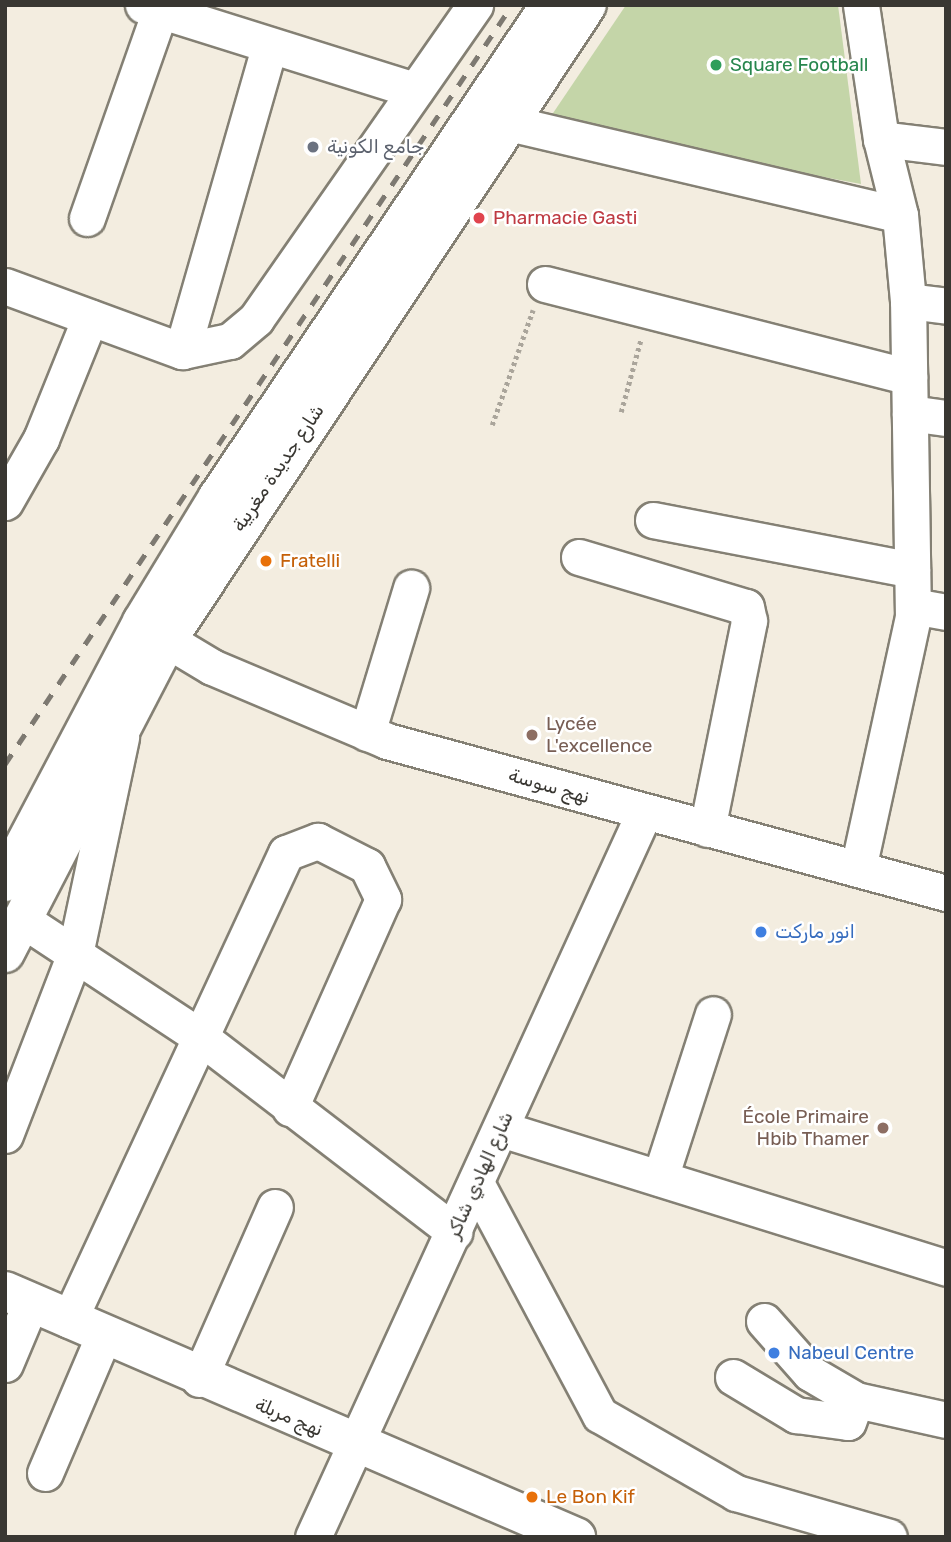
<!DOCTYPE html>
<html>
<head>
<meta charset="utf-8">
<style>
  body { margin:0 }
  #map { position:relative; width:951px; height:1542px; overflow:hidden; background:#f3ede0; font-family:Rubik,"Noto Sans Arabic",sans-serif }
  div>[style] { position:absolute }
  .green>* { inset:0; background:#c4d5a8 }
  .path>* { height:4.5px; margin-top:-2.25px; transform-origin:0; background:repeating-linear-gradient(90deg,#aaa59b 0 3.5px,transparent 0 7px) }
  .roads { filter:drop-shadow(2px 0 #848074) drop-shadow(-2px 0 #848074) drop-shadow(0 2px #848074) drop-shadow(0 -2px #848074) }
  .minor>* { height:35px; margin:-17.5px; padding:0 17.5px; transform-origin:17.5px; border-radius:17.5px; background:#fff }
  .major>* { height:38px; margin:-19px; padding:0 19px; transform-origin:19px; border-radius:19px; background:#fff }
  .rail>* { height:5px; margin-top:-2.5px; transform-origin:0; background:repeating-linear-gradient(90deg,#7d7971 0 12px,transparent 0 24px) }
  .dots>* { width:19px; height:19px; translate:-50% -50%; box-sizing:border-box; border:4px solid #fff; border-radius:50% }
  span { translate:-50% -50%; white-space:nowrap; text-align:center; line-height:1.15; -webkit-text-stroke:5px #fff; paint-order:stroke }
  .leisure-label { font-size:19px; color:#27864d }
  .left { translate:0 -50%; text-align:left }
  .worship-label { font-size:19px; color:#5b616d }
  .health-label { font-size:19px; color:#be3a42 }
  .street-label { font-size:19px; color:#393732 }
  .food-label { font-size:19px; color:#c56008 }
  .education-label { font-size:19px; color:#785e54 }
  .right { translate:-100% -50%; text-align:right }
  .shop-label { font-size:19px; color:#366cbe }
  .frame { position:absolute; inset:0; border:7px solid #393732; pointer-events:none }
</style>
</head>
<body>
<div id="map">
  <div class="green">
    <div style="clip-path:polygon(626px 5px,838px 5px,861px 184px,545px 125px)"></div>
  </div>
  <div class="path">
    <div style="left:621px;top:412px;width:76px;rotate:-74.7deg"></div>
    <div style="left:492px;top:425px;width:122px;rotate:-70.4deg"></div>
  </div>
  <div class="roads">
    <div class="minor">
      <div style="left:143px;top:5px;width:285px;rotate:17.4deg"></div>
      <div style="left:483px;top:117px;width:428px;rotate:13.2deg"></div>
      <div style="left:881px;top:139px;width:65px;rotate:7deg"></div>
      <div style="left:87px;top:218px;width:219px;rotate:-70.6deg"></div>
      <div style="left:545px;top:284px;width:376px;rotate:14.3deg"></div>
      <div style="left:5px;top:286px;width:189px;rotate:20.2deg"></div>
      <div style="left:182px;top:351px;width:49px;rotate:-11.8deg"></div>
      <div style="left:230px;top:341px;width:34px;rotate:-40deg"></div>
      <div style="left:256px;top:319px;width:383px;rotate:-55.1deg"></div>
      <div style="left:908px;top:301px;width:38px;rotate:7deg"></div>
      <div style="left:182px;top:351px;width:318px;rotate:-74deg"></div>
      <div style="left:910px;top:413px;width:36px;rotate:8deg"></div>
      <div style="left:5px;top:502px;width:73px;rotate:-60.3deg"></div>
      <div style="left:41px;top:439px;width:131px;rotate:-68deg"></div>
      <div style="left:653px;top:520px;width:264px;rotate:10.9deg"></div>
      <div style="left:579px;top:557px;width:174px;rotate:16.7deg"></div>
      <div style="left:746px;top:607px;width:14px;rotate:78deg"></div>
      <div style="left:749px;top:621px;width:212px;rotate:101.4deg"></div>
      <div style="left:913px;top:606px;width:34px;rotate:10deg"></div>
      <div style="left:167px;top:640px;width:52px;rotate:31deg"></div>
      <div style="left:212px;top:667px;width:190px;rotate:22.9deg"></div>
      <div style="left:387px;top:741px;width:579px;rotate:15.21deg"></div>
      <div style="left:367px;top:733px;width:152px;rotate:-73.1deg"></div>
      <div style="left:858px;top:869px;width:258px;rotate:-77.7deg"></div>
      <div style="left:913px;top:617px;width:316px;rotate:-90.9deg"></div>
      <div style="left:908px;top:301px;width:86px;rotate:-95.3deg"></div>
      <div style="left:900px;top:215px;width:78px;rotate:-104deg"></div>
      <div style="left:881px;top:139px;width:135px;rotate:-98.5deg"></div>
      <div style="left:23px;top:920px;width:211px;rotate:33.4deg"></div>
      <div style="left:199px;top:1036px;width:322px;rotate:37.5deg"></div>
      <div style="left:501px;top:1129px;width:466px;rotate:17.3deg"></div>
      <div style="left:5px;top:1135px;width:194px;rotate:-68.9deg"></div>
      <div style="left:75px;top:954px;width:222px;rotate:-78deg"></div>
      <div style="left:660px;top:1178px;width:172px;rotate:-72.1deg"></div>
      <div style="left:476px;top:1183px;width:263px;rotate:61.9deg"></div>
      <div style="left:600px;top:1415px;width:157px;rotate:29.8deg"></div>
      <div style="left:736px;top:1493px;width:159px;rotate:16deg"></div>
      <div style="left:69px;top:1320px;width:515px;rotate:-65.08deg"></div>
      <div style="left:286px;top:853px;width:34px;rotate:-21deg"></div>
      <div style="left:318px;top:841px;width:55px;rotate:27deg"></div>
      <div style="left:367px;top:866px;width:37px;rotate:64deg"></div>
      <div style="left:383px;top:899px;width:229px;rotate:114deg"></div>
      <div style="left:764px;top:1321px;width:69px;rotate:48.5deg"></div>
      <div style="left:810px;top:1373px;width:53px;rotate:30.4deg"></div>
      <div style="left:856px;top:1400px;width:92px;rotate:12.5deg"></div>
      <div style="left:5px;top:1364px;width:67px;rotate:-67.2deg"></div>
      <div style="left:733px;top:1377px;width:74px;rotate:31.1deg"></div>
      <div style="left:796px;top:1415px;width:52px;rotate:7.7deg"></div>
      <div style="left:848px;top:1422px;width:23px;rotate:-70deg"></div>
      <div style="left:199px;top:1379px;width:188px;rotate:-66.2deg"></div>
      <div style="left:45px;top:1473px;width:150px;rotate:-66.9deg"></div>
      <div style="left:313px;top:1537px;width:796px;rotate:-65.43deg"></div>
    </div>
    <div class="major">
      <div style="left:5px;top:882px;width:294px;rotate:-62.2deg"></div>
      <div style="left:142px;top:622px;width:146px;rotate:-58.7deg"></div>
      <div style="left:218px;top:497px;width:594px;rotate:-55.99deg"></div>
      <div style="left:5px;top:953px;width:352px;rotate:-62.6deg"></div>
      <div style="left:167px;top:640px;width:761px;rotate:-56.52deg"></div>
      <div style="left:5px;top:1291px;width:622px;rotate:23.31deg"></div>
    </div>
  </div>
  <div class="rail">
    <div style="left:5px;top:764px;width:913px;rotate:-56.26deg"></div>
  </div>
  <div class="dots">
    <div style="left:716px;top:65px;background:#2e9e5b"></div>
    <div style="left:313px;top:147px;background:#6b7280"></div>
    <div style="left:479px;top:218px;background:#e0444e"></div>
    <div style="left:266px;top:561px;background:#e8710a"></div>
    <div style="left:532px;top:735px;background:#8d6e63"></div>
    <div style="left:761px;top:932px;background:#3f7fe0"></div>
    <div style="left:883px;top:1128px;background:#8d6e63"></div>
    <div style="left:774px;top:1353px;background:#3f7fe0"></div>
    <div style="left:532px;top:1497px;background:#e8710a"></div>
  </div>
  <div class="leisure-label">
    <span class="left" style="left:730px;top:65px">Square Football</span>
  </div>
  <div class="worship-label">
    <span class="left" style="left:327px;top:147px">جامع الكونية</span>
  </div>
  <div class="health-label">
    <span class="left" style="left:493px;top:218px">Pharmacie Gasti</span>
  </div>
  <div class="street-label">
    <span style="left:278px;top:468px;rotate:-56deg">شارع جديدة مغربية</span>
    <span style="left:549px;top:786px;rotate:16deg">نهج سوسة</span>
    <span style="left:480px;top:1175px;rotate:-66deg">شارع الهادي شاكر</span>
    <span style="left:289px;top:1417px;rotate:23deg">نهج مربلة</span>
  </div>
  <div class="food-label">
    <span class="left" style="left:280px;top:561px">Fratelli</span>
    <span class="left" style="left:546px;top:1497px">Le Bon Kif</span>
  </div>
  <div class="education-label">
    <span class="left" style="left:546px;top:735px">Lycée<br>L'excellence</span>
    <span class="right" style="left:869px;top:1128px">École Primaire<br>Hbib Thamer</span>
  </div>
  <div class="shop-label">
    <span class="left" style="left:775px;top:932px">انور ماركت</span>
    <span class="left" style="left:788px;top:1353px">Nabeul Centre</span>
  </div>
  <div class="frame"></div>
</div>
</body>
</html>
